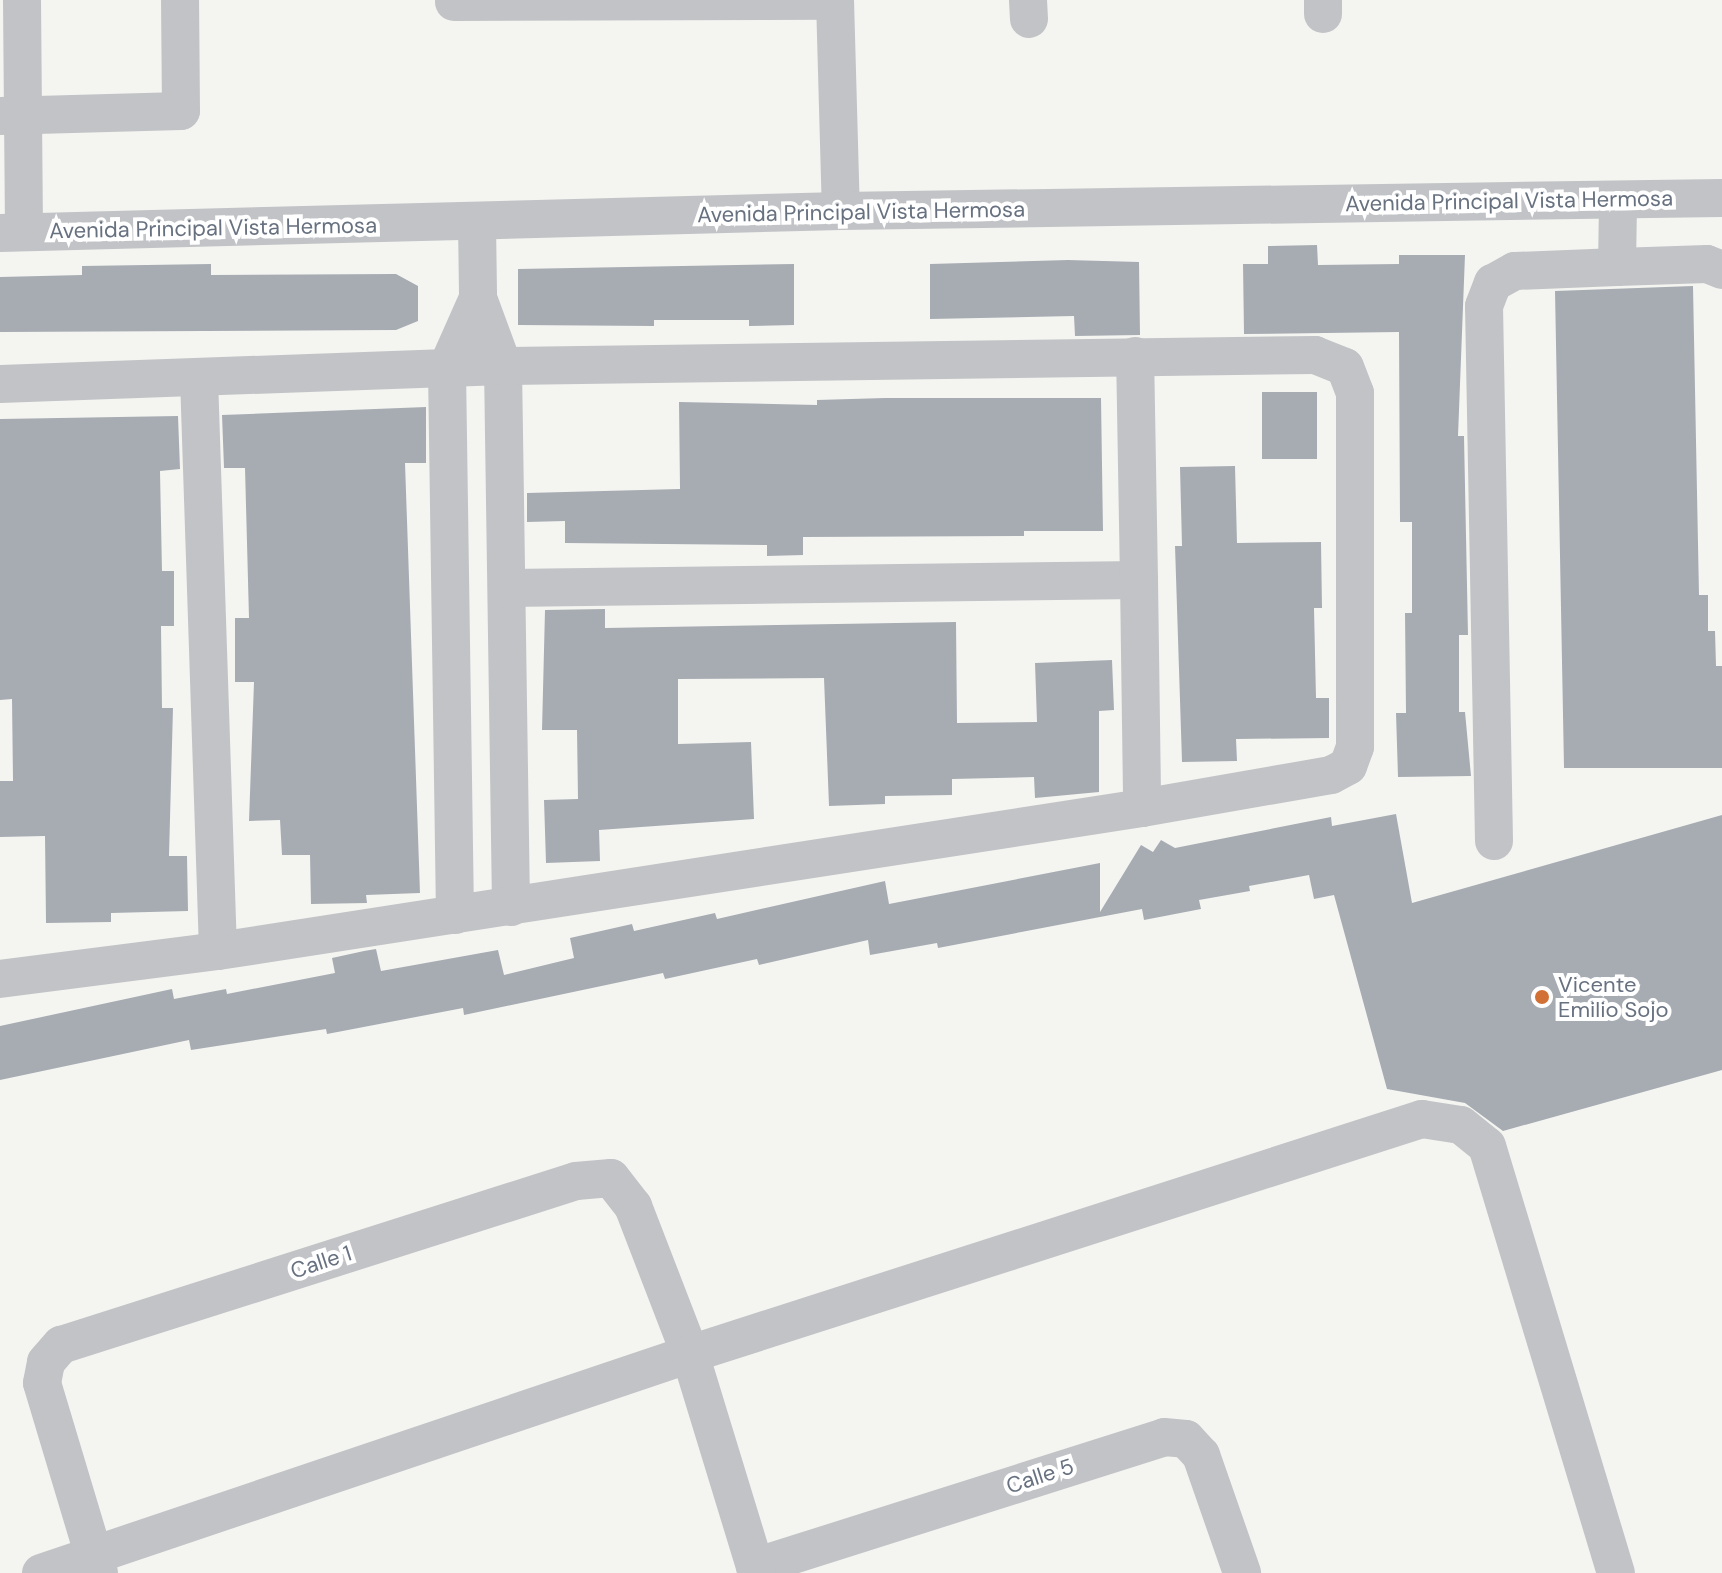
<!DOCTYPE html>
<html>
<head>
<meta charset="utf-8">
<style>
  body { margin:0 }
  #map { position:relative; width:1722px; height:1573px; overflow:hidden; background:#f4f5f1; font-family:"DM Sans",sans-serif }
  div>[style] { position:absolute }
  .building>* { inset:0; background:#a7acb3; transform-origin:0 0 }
  .street>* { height:38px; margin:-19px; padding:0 19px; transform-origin:19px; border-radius:19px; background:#c1c3c6 }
  .dots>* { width:22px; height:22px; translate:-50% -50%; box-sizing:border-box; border:4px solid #fff; border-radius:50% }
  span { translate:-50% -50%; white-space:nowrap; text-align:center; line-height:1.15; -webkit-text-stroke:8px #fff; paint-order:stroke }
  .street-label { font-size:22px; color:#67717f }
  .poi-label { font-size:22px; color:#67717f }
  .left { translate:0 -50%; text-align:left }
</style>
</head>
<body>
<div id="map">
  <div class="building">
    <div style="clip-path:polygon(1317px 245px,1318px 265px,1399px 264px,1399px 255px,1465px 255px,1458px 436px,1464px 436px,1468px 635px,1459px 635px,1459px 712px,1465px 712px,1471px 776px,1398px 777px,1396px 713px,1406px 713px,1405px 613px,1412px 613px,1412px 522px,1400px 522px,1399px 332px,1244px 334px,1243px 264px,1268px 264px,1268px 246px)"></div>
    <div style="clip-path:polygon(1068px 260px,1139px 262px,1140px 335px,1075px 336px,1074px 316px,930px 319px,930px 264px)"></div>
    <div style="clip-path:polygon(211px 264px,211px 275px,396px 274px,418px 286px,418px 321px,396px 330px,0 332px,0 277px,82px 275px,82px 266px)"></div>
    <div style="clip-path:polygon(794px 264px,794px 325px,749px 326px,749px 320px,654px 320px,654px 326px,518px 325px,518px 269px)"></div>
    <div style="clip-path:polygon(1693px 286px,1699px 595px,1708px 595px,1708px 631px,1715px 631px,1716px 666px,1722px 666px,1722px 768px,1564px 768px,1555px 291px)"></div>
    <div style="left:1262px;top:392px;width:55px;height:67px"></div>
    <div style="clip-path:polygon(885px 398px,1101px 398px,1103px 531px,1024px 531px,1024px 536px,803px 537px,803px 555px,767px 556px,767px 545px,565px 543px,565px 521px,527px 522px,527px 493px,680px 489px,679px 402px,817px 405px,817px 400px)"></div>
    <div style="clip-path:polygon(426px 407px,426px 463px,405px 463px,420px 893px,366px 895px,367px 903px,311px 904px,310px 855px,282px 855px,280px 820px,249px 821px,254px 682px,235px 682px,235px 618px,249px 618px,245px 468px,224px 468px,222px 415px)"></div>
    <div style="clip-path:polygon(178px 416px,180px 469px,160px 471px,162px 571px,174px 571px,174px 626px,161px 626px,162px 708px,173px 708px,169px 856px,187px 856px,188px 911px,111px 913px,111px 922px,46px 923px,45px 836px,0 837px,0 781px,13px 781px,12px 699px,0 700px,0 419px)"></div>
    <div style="clip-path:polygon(1235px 466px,1237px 543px,1321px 542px,1322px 608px,1314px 608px,1316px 698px,1329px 698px,1329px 738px,1236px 739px,1237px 761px,1182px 762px,1175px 546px,1182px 546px,1180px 467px)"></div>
    <div style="clip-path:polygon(605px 609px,605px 628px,956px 622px,957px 723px,1037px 722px,1035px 663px,1112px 660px,1114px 710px,1099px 711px,1099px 792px,1035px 798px,1034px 777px,952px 779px,952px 795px,885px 796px,885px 804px,829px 806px,824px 678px,678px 679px,678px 744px,751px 742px,754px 819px,599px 830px,600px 861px,546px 863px,544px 800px,578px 799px,577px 730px,542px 730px,545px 610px)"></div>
    <div style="clip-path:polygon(1396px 814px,1412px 903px,1722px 815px,1722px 1070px,1503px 1131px,1465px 1103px,1387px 1089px,1334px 895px,1314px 899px,1309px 875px,1249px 886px,1250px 891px,1199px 900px,1201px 909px,1144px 920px,1142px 909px,938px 948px,937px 943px,870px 955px,868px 940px,759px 965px,757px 959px,665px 979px,663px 973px,464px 1015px,463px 1008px,327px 1034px,326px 1029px,191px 1050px,189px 1040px,0 1080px,0 1026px,172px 989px,174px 999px,226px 989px,227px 994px,335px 973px,332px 958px,364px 951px,376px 949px,381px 971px,498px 950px,504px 975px,574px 958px,570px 938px,632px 924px,634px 931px,715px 913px,717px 919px,885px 881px,889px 904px,1100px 863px,1100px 912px,1141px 845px,1153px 852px,1161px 840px,1175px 848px,1331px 817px,1332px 826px)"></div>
  </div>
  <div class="street">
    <div style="left:22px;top:0;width:232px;rotate:89.5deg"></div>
    <div style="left:835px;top:0;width:211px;rotate:88.4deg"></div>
    <div style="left:1028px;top:0;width:19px;rotate:87deg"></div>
    <div style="left:1323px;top:0;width:14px;rotate:90deg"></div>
    <div style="left:454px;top:2px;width:381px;rotate:-0.2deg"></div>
    <div style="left:0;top:116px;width:181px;rotate:-1.6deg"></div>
    <div style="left:181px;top:111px;width:111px;rotate:-90.5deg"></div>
    <div style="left:477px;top:222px;width:76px;rotate:89.2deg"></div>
    <div style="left:478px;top:298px;width:72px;rotate:69.8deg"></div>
    <div style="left:503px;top:366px;width:541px;rotate:89.15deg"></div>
    <div style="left:0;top:233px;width:841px;rotate:-1.5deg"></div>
    <div style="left:841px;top:211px;width:881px;rotate:-0.85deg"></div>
    <div style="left:1617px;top:267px;width:90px;rotate:-1.9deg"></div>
    <div style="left:1707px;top:264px;width:16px;rotate:22deg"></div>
    <div style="left:199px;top:378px;width:573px;rotate:88.1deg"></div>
    <div style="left:0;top:384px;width:503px;rotate:-2.05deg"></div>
    <div style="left:503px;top:366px;width:812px;rotate:-0.78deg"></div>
    <div style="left:1315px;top:355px;width:32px;rotate:22deg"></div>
    <div style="left:1345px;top:367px;width:28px;rotate:69deg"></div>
    <div style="left:1355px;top:393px;width:354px;rotate:90deg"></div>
    <div style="left:1355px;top:747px;width:20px;rotate:110deg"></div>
    <div style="left:1348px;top:766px;width:19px;rotate:152deg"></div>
    <div style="left:1331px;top:775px;width:192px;rotate:170.1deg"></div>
    <div style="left:1142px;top:808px;width:935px;rotate:171.2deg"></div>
    <div style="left:218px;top:951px;width:220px;rotate:172.7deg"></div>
    <div style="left:1139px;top:580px;width:228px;rotate:89.2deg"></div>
    <div style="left:507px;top:588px;width:632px;rotate:-0.73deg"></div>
    <div style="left:1139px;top:580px;width:224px;rotate:-91deg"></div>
    <div style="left:1494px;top:841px;width:535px;rotate:-91.07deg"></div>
    <div style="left:1484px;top:306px;width:25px;rotate:-69deg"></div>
    <div style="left:1493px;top:283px;width:25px;rotate:-29deg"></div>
    <div style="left:1515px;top:271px;width:102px;rotate:-2.2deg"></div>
    <div style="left:1617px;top:267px;width:67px;rotate:-89.1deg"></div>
    <div style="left:455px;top:915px;width:547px;rotate:-90.84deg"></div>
    <div style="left:447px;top:368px;width:77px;rotate:-66.1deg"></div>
    <div style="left:755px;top:1567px;width:429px;rotate:-17.6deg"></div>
    <div style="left:1164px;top:1437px;width:22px;rotate:5deg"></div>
    <div style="left:1186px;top:1439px;width:22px;rotate:47deg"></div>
    <div style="left:1201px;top:1455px;width:125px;rotate:70.8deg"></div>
    <div style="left:41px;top:1573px;width:685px;rotate:-18.65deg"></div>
    <div style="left:690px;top:1354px;width:769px;rotate:-17.8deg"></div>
    <div style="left:1422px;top:1119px;width:39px;rotate:9deg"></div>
    <div style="left:1461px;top:1125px;width:33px;rotate:39deg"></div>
    <div style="left:1487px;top:1146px;width:446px;rotate:73.2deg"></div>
    <div style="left:99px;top:1573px;width:198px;rotate:-106.7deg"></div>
    <div style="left:42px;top:1383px;width:21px;rotate:-79deg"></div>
    <div style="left:46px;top:1362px;width:23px;rotate:-49deg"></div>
    <div style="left:61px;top:1345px;width:540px;rotate:-17.66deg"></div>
    <div style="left:576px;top:1181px;width:35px;rotate:-5deg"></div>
    <div style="left:611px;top:1178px;width:36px;rotate:52deg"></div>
    <div style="left:633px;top:1206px;width:159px;rotate:68.9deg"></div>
    <div style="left:690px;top:1354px;width:229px;rotate:73deg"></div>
  </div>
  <div class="dots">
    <div style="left:1542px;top:997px;background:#d17135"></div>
  </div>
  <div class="street-label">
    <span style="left:1509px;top:201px;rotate:-1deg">Avenida Principal Vista Hermosa</span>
    <span style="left:861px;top:212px;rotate:-1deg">Avenida Principal Vista Hermosa</span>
    <span style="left:213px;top:228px;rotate:-1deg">Avenida Principal Vista Hermosa</span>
    <span style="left:321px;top:1262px;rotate:-18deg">Calle 1</span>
    <span style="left:1040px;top:1476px;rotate:-18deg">Calle 5</span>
  </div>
  <div class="poi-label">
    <span class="left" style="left:1558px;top:997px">Vicente<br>Emilio Sojo</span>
  </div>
</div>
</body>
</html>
